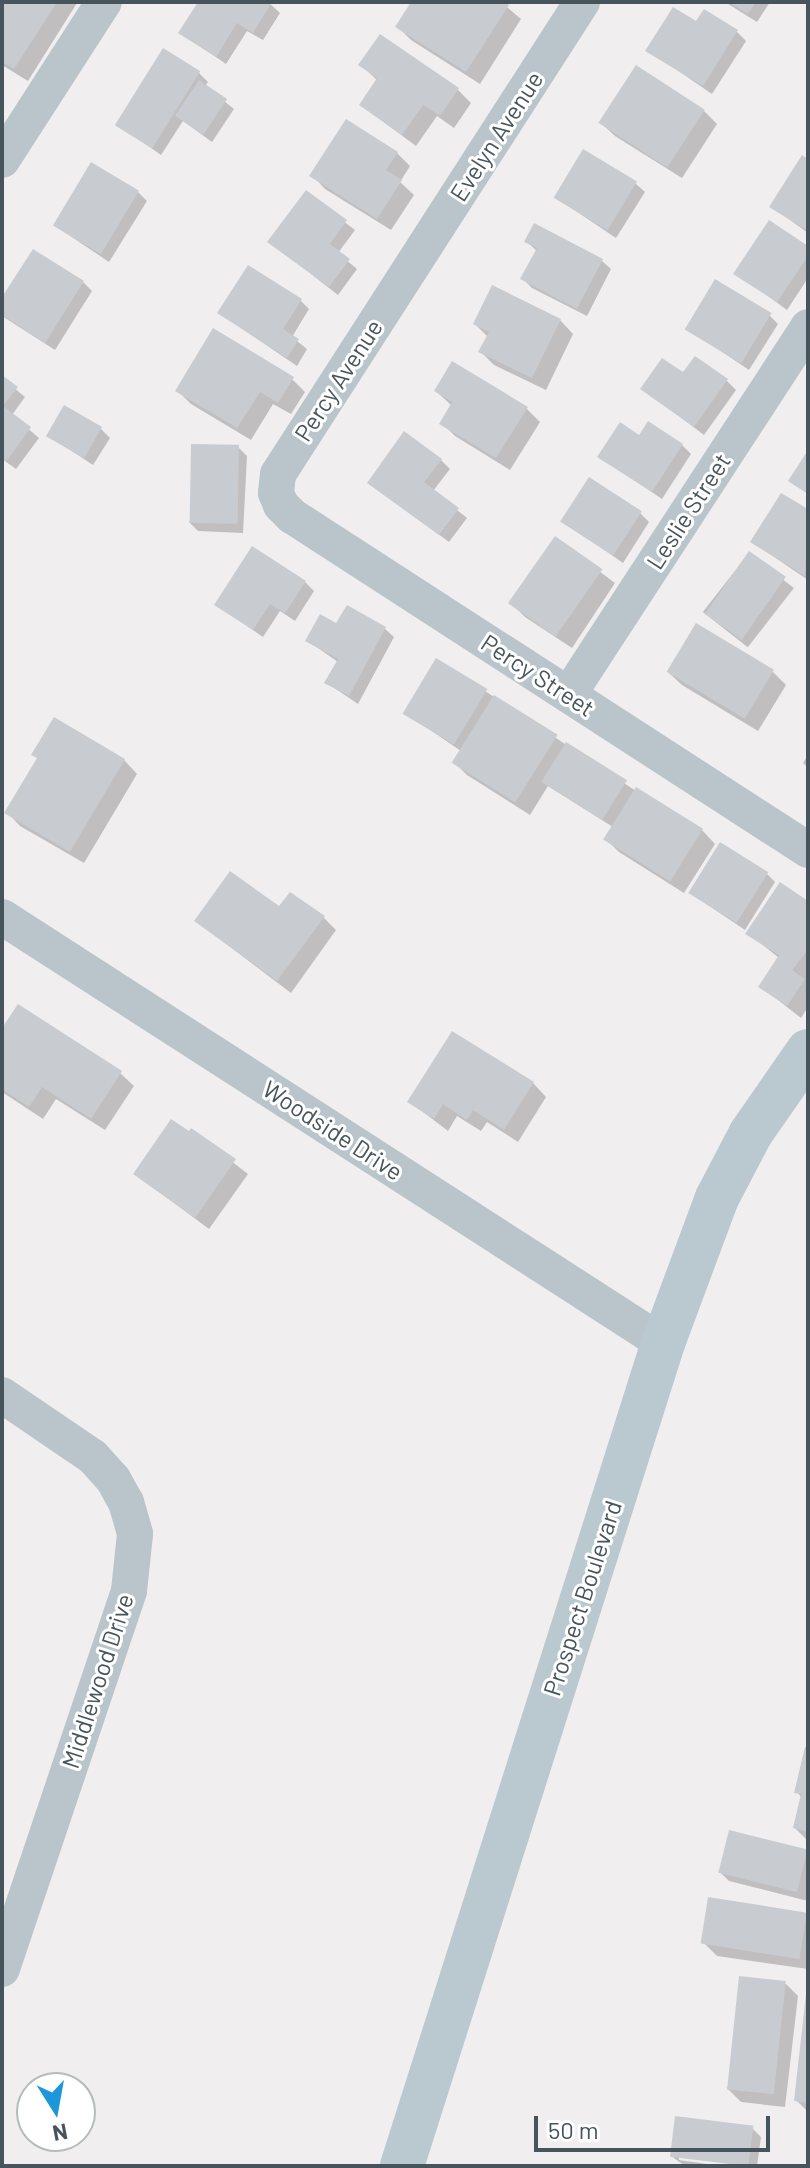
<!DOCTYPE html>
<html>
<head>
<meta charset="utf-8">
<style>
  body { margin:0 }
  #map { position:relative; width:810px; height:2168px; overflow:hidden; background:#f0eeee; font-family:Barlow,sans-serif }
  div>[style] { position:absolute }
  .shadow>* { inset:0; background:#0003; transform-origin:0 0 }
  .building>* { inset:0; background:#c8ccd0; transform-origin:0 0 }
  .minor>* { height:36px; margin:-18px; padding:0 18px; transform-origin:18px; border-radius:18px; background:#b9c5cb }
  .secondary>* { height:44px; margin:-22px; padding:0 22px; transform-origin:22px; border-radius:22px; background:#bac8cf }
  span { translate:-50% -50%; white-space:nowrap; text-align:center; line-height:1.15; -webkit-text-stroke:6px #fff; paint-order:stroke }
  .street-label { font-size:24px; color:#46555b }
  .frame { position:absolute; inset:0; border:4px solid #46555b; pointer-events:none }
  .north { position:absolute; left:16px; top:2072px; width:80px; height:80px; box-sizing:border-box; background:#fff; border:2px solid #b5bbbd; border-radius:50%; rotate:169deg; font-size:22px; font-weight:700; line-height:32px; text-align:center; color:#46555b }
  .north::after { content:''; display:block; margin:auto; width:28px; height:36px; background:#1e96da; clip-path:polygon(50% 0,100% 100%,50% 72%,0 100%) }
  .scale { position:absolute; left:534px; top:2116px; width:236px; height:36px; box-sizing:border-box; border:4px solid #46555b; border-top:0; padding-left:10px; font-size:24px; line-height:28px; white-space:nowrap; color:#46555b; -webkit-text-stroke:6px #fff; paint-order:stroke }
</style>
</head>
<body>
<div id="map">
  <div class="shadow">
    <div style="clip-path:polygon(2px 2px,77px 3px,28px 81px,2px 65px)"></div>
    <div style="clip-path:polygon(200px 2px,268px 2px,280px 13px,263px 40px,247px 31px,226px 64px,181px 33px)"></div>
    <div style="clip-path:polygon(414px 2px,501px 2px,521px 19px,480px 84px,411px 40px,398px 27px)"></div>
    <div style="clip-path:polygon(725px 2px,770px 2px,757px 22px)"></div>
    <div style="clip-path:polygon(697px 24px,737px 32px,746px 41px,712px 94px,648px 50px)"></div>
    <div style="clip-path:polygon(380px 36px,458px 90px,471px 103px,454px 128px,437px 116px,416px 146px,361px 105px,378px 81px,361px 65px)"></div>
    <div style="clip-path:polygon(199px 73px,208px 82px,205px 86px,234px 109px,212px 142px,183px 121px,161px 155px,117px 124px)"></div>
    <div style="clip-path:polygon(704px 111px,717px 124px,682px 178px,615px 136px,601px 123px)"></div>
    <div style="clip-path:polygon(397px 153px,410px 166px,400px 182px,414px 195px,391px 230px,325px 189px,312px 175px)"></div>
    <div style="clip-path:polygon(808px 161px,808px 233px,772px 207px)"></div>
    <div style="clip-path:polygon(636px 184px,645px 192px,616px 238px,555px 197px)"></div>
    <div style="clip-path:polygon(138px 192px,147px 201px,109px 262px,54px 225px)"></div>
    <div style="clip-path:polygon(306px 193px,355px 230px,338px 253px,357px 269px,338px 295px,270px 242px)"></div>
    <div style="clip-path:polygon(527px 242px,602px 261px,611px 269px,587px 316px,532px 288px,523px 279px,537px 251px)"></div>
    <div style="clip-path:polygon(808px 248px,808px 278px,787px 310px,736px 273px)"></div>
    <div style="clip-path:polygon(83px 282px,92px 291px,55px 350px,2px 316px,2px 301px)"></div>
    <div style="clip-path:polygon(300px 300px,309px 309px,292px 337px,307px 349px,297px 366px,219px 313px)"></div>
    <div style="clip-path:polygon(769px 315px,778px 324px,749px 370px,687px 328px)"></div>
    <div style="clip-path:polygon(560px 320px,573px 334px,546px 390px,494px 365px,481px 352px,488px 337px,475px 324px)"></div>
    <div style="clip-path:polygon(684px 375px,727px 381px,736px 390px,704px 435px,643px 389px)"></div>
    <div style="clip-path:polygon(2px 378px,25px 397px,12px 415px,39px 438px,16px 469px,2px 459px)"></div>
    <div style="clip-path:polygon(292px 379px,305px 392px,291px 414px,273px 404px,251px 440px,191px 404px,177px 390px)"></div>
    <div style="clip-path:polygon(436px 391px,526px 408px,540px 422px,510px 470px,455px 436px,442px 423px,452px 406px)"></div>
    <div style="clip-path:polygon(101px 429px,110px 438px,93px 465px,49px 436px)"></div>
    <div style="clip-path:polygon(640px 438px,682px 445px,691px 454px,662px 499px,600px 457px)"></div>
    <div style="clip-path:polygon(238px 447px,247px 456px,243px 533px,198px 531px,189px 522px)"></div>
    <div style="clip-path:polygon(441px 460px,450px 469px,433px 491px,467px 518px,449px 542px,369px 483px)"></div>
    <div style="clip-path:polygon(781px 495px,808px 512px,808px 580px,752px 542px)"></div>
    <div style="clip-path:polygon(640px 513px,649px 522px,623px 563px,562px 520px)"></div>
    <div style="clip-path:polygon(556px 539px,615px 583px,572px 648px,525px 617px,512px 604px)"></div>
    <div style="left:749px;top:553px;width:57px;height:75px;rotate:38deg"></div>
    <div style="clip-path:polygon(305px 582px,314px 591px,295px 621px,280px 611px,263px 637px,217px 605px)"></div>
    <div style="clip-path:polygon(697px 625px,773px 672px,786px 685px,758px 731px,682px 685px,668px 672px)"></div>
    <div style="clip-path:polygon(337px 626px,385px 629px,394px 637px,358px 704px,327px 683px,338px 662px,308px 641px)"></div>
    <div style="clip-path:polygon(485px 691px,636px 791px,702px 830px,715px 844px,684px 893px,619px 852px,605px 838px,613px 827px,548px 786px,530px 815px,467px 775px,454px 762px,461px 751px,404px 712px)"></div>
    <div style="clip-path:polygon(808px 755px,808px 768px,803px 763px)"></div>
    <div style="clip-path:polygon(124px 760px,137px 774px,84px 863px,20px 826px,7px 812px)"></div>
    <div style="clip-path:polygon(766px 873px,775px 882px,745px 930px,690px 893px)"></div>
    <div style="clip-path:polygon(808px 903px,808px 1007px,801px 1018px,760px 986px,779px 958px,748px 933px)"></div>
    <div style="clip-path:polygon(279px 909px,323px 917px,336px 930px,291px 993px,196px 921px)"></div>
    <div style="clip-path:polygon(2px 1032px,120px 1073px,134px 1086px,105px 1130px,56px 1099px,43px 1119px,2px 1092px)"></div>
    <div style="clip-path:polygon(453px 1033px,533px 1083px,546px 1097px,518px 1142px,487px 1122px,481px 1131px,457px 1116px,448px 1131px,410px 1102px)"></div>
    <div style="clip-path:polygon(192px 1131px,248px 1174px,209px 1229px,135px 1174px)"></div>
    <div style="clip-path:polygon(808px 1750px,808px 1841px,795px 1828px,802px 1798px,797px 1792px)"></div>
    <div style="clip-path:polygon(808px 1852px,808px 1901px,729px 1881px,720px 1872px)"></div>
    <div style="clip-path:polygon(806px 1913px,808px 1969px,717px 1956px,704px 1943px)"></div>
    <div style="clip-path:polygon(785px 1983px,798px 1996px,785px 2107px,741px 2102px,727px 2088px)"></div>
    <div style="clip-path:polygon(808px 1994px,808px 2112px,796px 2100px)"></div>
    <div style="clip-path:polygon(752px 2128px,761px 2137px,757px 2166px,679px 2156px,679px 2160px,721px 2166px,685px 2166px,671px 2156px)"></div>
  </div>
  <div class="building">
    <div style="clip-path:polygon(2px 2px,57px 2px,14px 69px,2px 62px)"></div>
    <div style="clip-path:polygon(198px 2px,272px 2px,253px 33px,237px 23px,216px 57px,178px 33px)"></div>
    <div style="clip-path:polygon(411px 2px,504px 2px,509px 5px,466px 72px,395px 27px)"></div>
    <div style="clip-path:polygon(728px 2px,756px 2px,748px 14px)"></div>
    <div style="clip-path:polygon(673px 7px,696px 21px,704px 9px,738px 30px,703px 86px,645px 51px)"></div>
    <div style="clip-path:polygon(380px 34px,459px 88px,440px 116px,423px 105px,402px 135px,359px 105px,377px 78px,358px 65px)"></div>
    <div style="left:163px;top:48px;width:44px;height:91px;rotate:32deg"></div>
    <div style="left:636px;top:65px;width:82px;height:69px;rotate:33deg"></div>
    <div style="left:199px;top:80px;width:34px;height:43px;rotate:34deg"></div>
    <div style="clip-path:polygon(346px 119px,398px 152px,386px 170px,402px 180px,377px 219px,309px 176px)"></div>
    <div style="left:583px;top:149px;width:63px;height:57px;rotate:31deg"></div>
    <div style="clip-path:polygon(802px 155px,808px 159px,808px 231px,769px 207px)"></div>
    <div style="left:91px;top:162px;width:56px;height:74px;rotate:31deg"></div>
    <div style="clip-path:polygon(306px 190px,347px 220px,330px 244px,350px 259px,329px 287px,267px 242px)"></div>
    <div style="clip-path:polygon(769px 220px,808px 246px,808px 256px,777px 302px,733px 274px)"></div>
    <div style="clip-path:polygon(534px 223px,603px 259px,577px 309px,520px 279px,537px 248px,524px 242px)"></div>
    <div style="clip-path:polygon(33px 249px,84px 281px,45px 343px,2px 315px,2px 297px)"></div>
    <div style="clip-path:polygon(248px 265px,302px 299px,283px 329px,299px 339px,287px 358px,217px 313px)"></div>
    <div style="left:715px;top:279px;width:66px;height:59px;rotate:31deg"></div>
    <div style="clip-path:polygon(492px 285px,561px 319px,532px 378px,478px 352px,489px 332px,473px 324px)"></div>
    <div style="clip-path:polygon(213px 328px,294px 377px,278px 403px,260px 392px,237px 428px,175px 391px)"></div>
    <div style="clip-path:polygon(695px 356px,728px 379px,694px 427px,640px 389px,662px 358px,683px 372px)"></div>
    <div style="clip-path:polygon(452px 361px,528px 407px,496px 458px,439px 424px,452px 402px,434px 391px)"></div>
    <div style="clip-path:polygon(2px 375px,18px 387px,3px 406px,31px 427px,6px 462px,2px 459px)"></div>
    <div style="left:64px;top:405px;width:44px;height:36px;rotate:30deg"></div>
    <div style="clip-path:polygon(648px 421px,683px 444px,652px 492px,597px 457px,620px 422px,639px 435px)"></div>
    <div style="clip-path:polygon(404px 431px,442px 459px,424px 482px,459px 508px,439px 535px,367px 483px)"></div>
    <div style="left:191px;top:444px;width:48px;height:79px;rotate:1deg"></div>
    <div style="clip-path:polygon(808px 450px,808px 494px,788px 481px)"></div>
    <div style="left:589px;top:477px;width:63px;height:53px;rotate:33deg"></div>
    <div style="clip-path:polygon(781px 493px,808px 509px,805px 576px,750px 542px)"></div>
    <div style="left:555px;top:536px;width:58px;height:82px;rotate:35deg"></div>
    <div style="clip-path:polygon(252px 546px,306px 581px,285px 613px,270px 604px,253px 630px,214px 605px)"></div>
    <div style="left:749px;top:551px;width:45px;height:77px;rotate:35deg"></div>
    <div style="clip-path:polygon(347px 605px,386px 627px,349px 696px,324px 683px,338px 659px,305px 641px,320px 614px,336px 623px)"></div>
    <div style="left:696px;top:623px;width:91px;height:57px;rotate:31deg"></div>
    <div style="left:436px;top:658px;width:60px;height:65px;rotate:31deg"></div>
    <div style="left:494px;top:695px;width:75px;height:80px;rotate:32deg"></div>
    <div style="clip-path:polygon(54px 717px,125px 759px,70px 852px,4px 813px,37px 758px,31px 755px)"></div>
    <div style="left:566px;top:742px;width:72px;height:47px;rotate:32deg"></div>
    <div style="left:636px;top:787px;width:79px;height:62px;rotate:32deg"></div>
    <div style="left:720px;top:842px;width:57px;height:60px;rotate:32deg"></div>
    <div style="clip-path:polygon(230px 871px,279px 906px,290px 892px,325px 916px,277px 981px,194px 921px)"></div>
    <div style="clip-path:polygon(780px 882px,808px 901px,808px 950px,792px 970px,805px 979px,787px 1006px,758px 987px,779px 955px,745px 934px)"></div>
    <div style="clip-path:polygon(18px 1004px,122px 1071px,91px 1119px,42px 1087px,29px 1107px,2px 1089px,2px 1028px)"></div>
    <div style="clip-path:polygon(452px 1031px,534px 1082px,504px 1130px,473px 1110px,467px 1120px,443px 1104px,434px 1119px,407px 1102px)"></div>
    <div style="clip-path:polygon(171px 1119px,189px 1131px,191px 1128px,236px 1159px,195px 1218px,133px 1174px)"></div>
    <div style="clip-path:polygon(805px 1747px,808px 1748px,808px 1832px,793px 1828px,801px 1794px,794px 1793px)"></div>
    <div style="left:729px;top:1830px;width:81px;height:44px;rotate:14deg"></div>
    <div style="left:708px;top:1897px;width:100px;height:47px;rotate:9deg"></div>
    <div style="left:739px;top:1976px;width:47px;height:114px;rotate:6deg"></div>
    <div style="clip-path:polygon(806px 1994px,808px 1994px,808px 2103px,794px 2101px)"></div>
    <div style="left:675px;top:2116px;width:79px;height:41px;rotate:7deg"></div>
  </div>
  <div class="minor">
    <div style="left:582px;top:2px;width:561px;rotate:122.78deg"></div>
    <div style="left:278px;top:474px;width:19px;rotate:96deg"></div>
    <div style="left:276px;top:493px;width:13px;rotate:67deg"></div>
    <div style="left:281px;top:505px;width:16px;rotate:45deg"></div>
    <div style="left:292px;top:516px;width:615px;rotate:32.91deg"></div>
    <div style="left:2px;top:160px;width:188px;rotate:-57.2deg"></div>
    <div style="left:569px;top:694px;width:438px;rotate:-56.9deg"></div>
    <div style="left:2px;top:917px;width:786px;rotate:32.8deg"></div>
    <div style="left:2px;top:1395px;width:110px;rotate:34.3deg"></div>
    <div style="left:93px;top:1457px;width:30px;rotate:48deg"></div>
    <div style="left:113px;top:1479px;width:26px;rotate:61deg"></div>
    <div style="left:126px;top:1502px;width:33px;rotate:74deg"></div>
    <div style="left:135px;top:1534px;width:57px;rotate:96deg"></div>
    <div style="left:129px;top:1591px;width:399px;rotate:108.6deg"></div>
  </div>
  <div class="secondary">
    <div style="left:402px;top:2166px;width:863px;rotate:-72.4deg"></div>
    <div style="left:663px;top:1343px;width:155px;rotate:-69.6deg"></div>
    <div style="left:717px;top:1198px;width:73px;rotate:-62.4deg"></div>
    <div style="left:751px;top:1133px;width:100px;rotate:-55.2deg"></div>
  </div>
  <div class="street-label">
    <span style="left:496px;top:136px;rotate:-57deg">Evelyn Avenue</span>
    <span style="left:338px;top:380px;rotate:-57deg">Percy Avenue</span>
    <span style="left:688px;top:511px;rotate:-57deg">Leslie Street</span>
    <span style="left:538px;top:675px;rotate:33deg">Percy Street</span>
    <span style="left:333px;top:1130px;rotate:33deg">Woodside Drive</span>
    <span style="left:582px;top:1598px;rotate:-72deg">Prospect Boulevard</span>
    <span style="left:97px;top:1681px;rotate:-72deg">Middlewood Drive</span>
  </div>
  <div class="frame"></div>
  <div class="north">N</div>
  <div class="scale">50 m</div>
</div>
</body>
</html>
